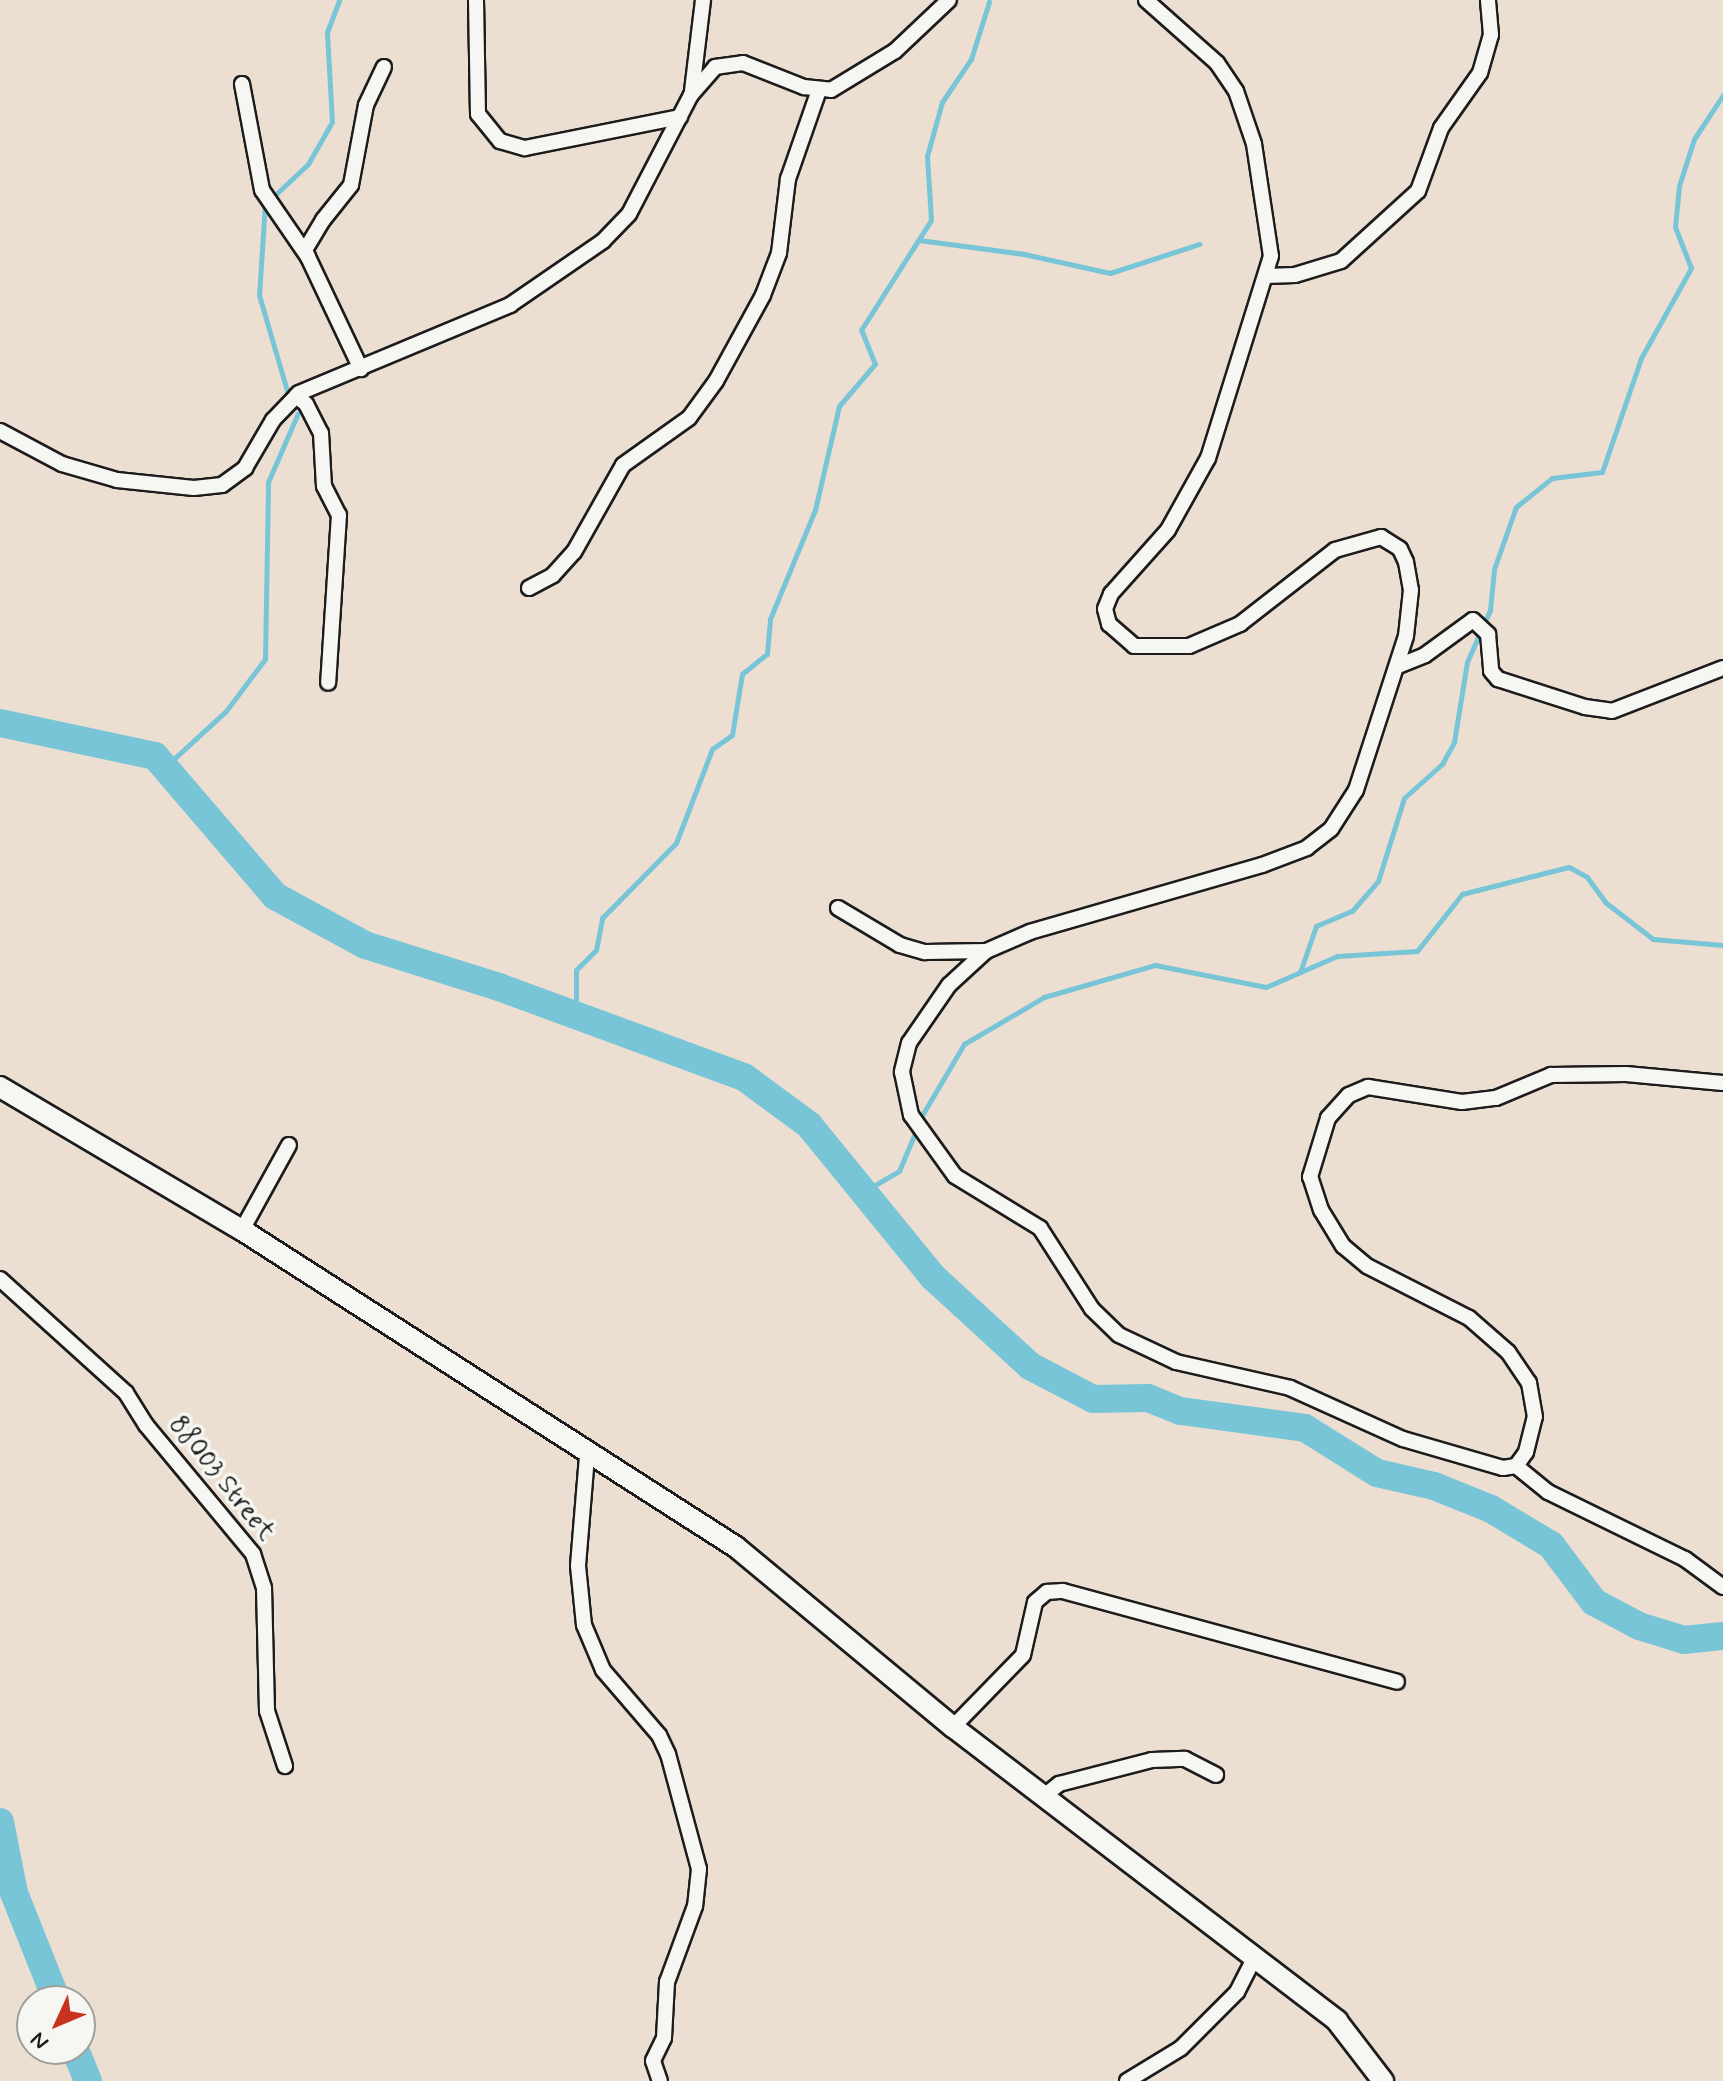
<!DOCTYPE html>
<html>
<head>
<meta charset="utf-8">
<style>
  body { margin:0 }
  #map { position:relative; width:1723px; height:2081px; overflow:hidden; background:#ecdfd2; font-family:Mynerve,sans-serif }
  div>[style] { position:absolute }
  .stream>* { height:5px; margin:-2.5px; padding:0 2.5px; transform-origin:2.5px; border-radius:2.5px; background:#78c5d7 }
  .river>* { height:28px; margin:-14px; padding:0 14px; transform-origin:14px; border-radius:14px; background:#78c5d7 }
  .roads { filter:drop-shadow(2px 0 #1c1c1c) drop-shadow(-2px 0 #1c1c1c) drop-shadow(0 2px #1c1c1c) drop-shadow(0 -2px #1c1c1c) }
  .street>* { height:14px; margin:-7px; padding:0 7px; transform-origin:7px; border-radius:7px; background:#f6f6f2 }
  .secondary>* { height:20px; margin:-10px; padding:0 10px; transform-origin:10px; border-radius:10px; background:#f6f6f2 }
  span { translate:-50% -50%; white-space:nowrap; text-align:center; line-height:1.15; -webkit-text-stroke:7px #f6f6f2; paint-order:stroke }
  .street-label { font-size:26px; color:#1c1c1c }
  .north { position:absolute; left:16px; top:1985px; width:80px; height:80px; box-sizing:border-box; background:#f6f6f2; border:2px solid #9f9f9c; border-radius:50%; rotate:226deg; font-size:22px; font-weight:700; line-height:32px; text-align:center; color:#1c1c1c }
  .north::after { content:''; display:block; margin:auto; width:28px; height:36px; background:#c8321e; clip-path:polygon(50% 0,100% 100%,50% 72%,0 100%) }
</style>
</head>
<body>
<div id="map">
  <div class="stream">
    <div style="left:274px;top:196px;width:47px;rotate:-43.3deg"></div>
    <div style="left:308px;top:164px;width:48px;rotate:-60.3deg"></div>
    <div style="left:332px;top:122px;width:90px;rotate:-93.2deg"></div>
    <div style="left:327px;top:32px;width:34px;rotate:-69deg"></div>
    <div style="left:265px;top:203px;width:92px;rotate:93.7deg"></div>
    <div style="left:259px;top:295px;width:103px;rotate:73.7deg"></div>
    <div style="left:919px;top:240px;width:106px;rotate:7.6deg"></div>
    <div style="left:1024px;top:254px;width:88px;rotate:12.5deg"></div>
    <div style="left:1110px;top:273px;width:94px;rotate:-18deg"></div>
    <div style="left:165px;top:767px;width:83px;rotate:-42.6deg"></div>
    <div style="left:226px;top:711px;width:65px;rotate:-53.1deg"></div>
    <div style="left:265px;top:659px;width:177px;rotate:-89deg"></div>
    <div style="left:268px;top:482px;width:75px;rotate:-66.5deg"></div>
    <div style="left:1300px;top:972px;width:49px;rotate:-70.8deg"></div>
    <div style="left:1316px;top:926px;width:39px;rotate:-23deg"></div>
    <div style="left:1352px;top:911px;width:40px;rotate:-49deg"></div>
    <div style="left:1378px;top:881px;width:87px;rotate:-72.6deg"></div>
    <div style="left:1404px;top:798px;width:51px;rotate:-41.8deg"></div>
    <div style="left:1442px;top:764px;width:25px;rotate:-61deg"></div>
    <div style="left:1454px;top:742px;width:81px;rotate:-80.8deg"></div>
    <div style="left:1467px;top:662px;width:57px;rotate:-66.1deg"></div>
    <div style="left:1490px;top:610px;width:41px;rotate:-84.4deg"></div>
    <div style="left:1494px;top:569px;width:66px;rotate:-70.5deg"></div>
    <div style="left:1516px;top:507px;width:46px;rotate:-38.9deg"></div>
    <div style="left:1552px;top:478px;width:50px;rotate:-6.8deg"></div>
    <div style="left:1602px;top:472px;width:120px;rotate:-71.1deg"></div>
    <div style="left:1641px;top:358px;width:103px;rotate:-60.9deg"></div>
    <div style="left:1691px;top:268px;width:44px;rotate:-111.3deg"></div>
    <div style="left:1675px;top:227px;width:41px;rotate:-84.4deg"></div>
    <div style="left:1679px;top:186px;width:49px;rotate:-72.3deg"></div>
    <div style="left:1694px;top:139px;width:53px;rotate:-56.6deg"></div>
    <div style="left:576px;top:1015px;width:45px;rotate:-90deg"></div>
    <div style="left:576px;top:970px;width:28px;rotate:-45deg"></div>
    <div style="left:596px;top:950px;width:33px;rotate:-79deg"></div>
    <div style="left:602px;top:918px;width:105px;rotate:-45.4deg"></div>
    <div style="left:676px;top:843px;width:101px;rotate:-69deg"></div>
    <div style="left:712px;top:749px;width:24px;rotate:-35deg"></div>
    <div style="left:732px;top:735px;width:62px;rotate:-80.7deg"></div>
    <div style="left:742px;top:674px;width:32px;rotate:-39deg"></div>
    <div style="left:767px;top:654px;width:35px;rotate:-85deg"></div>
    <div style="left:770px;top:619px;width:118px;rotate:-67.6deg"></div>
    <div style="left:815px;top:510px;width:107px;rotate:-77deg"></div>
    <div style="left:839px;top:406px;width:55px;rotate:-49.4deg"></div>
    <div style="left:875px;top:364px;width:37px;rotate:-112deg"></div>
    <div style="left:861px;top:330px;width:130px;rotate:-57.5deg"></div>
    <div style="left:931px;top:220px;width:64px;rotate:-93.6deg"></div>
    <div style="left:927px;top:156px;width:56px;rotate:-74.5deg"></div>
    <div style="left:942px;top:102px;width:52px;rotate:-56deg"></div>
    <div style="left:971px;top:59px;width:60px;rotate:-72.5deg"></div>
    <div style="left:921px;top:1117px;width:85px;rotate:-59.5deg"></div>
    <div style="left:964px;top:1044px;width:93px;rotate:-30.4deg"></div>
    <div style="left:1044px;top:997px;width:116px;rotate:-16.1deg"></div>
    <div style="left:1155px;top:965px;width:113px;rotate:11.2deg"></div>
    <div style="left:1266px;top:987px;width:77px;rotate:-23.6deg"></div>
    <div style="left:1337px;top:956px;width:80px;rotate:-3.6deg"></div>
    <div style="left:1417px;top:951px;width:73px;rotate:-51.7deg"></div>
    <div style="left:1462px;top:894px;width:110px;rotate:-14.2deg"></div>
    <div style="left:1569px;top:867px;width:21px;rotate:29deg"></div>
    <div style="left:1587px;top:877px;width:31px;rotate:54deg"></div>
    <div style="left:1605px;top:902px;width:61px;rotate:37.6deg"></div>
    <div style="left:1653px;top:939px;width:70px;rotate:4.9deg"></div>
    <div style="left:863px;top:1192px;width:42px;rotate:-30.3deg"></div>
    <div style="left:899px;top:1171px;width:41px;rotate:-67.2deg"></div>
  </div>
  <div class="river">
    <div style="left:0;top:723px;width:158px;rotate:12deg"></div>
    <div style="left:155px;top:756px;width:184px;rotate:49.4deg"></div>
    <div style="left:275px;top:896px;width:102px;rotate:28.6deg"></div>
    <div style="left:365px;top:945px;width:140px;rotate:17.4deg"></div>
    <div style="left:499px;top:987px;width:261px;rotate:20.2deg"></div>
    <div style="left:744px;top:1077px;width:81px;rotate:36.4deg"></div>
    <div style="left:809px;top:1125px;width:196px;rotate:50.8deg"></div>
    <div style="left:933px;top:1277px;width:132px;rotate:42.5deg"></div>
    <div style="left:1030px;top:1366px;width:71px;rotate:27.6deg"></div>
    <div style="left:1093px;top:1399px;width:55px;rotate:-1deg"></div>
    <div style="left:1148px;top:1398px;width:35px;rotate:22deg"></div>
    <div style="left:1181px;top:1411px;width:125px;rotate:7.8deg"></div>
    <div style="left:1305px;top:1428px;width:85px;rotate:32deg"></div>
    <div style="left:1377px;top:1473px;width:58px;rotate:12.8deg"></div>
    <div style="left:1434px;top:1486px;width:61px;rotate:22deg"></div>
    <div style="left:1491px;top:1509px;width:70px;rotate:31deg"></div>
    <div style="left:1551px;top:1545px;width:71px;rotate:53deg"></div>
    <div style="left:1594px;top:1602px;width:51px;rotate:28.1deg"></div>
    <div style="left:1639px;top:1626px;width:47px;rotate:17.3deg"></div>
    <div style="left:1684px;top:1640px;width:39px;rotate:-6deg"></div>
    <div style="left:0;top:1822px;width:72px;rotate:78.8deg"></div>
    <div style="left:14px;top:1893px;width:116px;rotate:68.3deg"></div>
    <div style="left:75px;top:2049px;width:35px;rotate:68deg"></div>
  </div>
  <div class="roads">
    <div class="street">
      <div style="left:476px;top:0;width:114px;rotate:89deg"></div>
      <div style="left:478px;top:114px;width:35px;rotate:51deg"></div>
      <div style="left:500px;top:141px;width:26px;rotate:16deg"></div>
      <div style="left:525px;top:148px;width:158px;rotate:-11.3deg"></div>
      <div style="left:1146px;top:0;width:95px;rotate:41.6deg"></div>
      <div style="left:1217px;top:63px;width:34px;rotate:56deg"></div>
      <div style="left:1236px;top:91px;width:56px;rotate:71.2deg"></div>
      <div style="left:1254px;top:144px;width:113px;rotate:81.4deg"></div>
      <div style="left:1271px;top:256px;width:212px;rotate:107.3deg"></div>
      <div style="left:1208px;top:458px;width:82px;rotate:119.1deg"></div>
      <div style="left:1168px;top:530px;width:86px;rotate:131.7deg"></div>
      <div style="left:1111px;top:594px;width:16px;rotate:112deg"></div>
      <div style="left:1105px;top:609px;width:16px;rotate:75deg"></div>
      <div style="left:1109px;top:624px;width:33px;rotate:41deg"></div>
      <div style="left:1134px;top:646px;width:55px"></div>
      <div style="left:1189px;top:646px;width:56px;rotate:-23.3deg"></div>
      <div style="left:1240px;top:624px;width:120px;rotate:-37.9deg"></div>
      <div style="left:1335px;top:550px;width:48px;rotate:-15.8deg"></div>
      <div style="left:1381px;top:537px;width:22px;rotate:32deg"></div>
      <div style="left:1400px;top:549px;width:14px;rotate:65deg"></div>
      <div style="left:1406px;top:562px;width:28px;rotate:80deg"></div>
      <div style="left:1411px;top:590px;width:46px;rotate:96.2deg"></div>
      <div style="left:1406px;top:636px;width:162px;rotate:108deg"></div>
      <div style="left:1356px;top:790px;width:46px;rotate:122.7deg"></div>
      <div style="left:1331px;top:829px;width:31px;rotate:142deg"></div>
      <div style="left:1307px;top:848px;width:48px;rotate:159.3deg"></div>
      <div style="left:1262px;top:865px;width:241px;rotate:163.9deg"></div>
      <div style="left:1030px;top:932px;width:48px;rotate:156.6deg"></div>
      <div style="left:986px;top:951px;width:50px;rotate:137.4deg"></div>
      <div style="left:949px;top:985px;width:70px;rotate:124.6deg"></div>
      <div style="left:909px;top:1043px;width:30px;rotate:104deg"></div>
      <div style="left:902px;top:1072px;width:44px;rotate:78.2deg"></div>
      <div style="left:911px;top:1115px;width:75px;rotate:54.2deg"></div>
      <div style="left:955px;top:1176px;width:100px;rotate:31.5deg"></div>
      <div style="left:1040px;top:1228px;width:96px;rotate:57.3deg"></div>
      <div style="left:1092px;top:1309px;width:37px;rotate:44deg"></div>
      <div style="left:1119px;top:1335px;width:63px;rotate:25.3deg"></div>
      <div style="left:1176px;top:1362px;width:117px;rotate:12.8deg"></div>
      <div style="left:1290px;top:1388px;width:124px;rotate:24.3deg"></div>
      <div style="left:1403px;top:1439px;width:104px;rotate:16.2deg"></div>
      <div style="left:1503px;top:1468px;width:13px;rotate:-9deg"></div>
      <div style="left:1516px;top:1466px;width:17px;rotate:-54deg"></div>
      <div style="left:1526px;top:1452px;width:36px;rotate:-76deg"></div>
      <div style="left:1535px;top:1417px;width:35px;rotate:-100deg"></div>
      <div style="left:1529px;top:1383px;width:37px;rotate:-124deg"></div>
      <div style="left:1508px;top:1352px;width:52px;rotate:-138.9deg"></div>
      <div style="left:1469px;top:1318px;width:114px;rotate:-153deg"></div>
      <div style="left:1367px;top:1266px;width:31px;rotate:-140deg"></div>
      <div style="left:1343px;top:1246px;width:42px;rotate:-121.4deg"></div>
      <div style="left:1321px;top:1210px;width:35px;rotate:-108deg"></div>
      <div style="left:1310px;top:1177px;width:62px;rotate:-73deg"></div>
      <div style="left:1328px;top:1118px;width:31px;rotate:-48deg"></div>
      <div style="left:1349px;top:1095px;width:21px;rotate:-23deg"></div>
      <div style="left:1368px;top:1087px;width:95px;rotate:9.1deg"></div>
      <div style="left:1462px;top:1102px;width:34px;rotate:-7deg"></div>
      <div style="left:1496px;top:1098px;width:60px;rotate:-22.7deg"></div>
      <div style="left:1551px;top:1075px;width:75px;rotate:-0.8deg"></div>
      <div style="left:1626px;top:1074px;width:97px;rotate:5.3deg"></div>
      <div style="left:242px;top:84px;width:108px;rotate:79.3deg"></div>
      <div style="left:262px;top:190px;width:81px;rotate:55.5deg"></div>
      <div style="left:308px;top:257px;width:124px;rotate:64.7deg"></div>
      <div style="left:692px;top:91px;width:92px;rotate:-83.1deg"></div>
      <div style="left:308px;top:257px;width:8px;rotate:-113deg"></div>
      <div style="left:305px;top:250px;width:35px;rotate:-59deg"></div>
      <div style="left:323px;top:220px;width:45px;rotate:-51.3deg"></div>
      <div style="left:351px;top:185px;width:81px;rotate:-79.4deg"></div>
      <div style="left:366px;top:105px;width:42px;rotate:-64.7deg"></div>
      <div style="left:1266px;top:276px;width:29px;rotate:-2deg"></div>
      <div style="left:1295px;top:275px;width:48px;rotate:-16.9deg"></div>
      <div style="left:1341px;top:261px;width:104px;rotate:-42.3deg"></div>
      <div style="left:1418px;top:191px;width:67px;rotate:-69.9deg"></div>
      <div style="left:1441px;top:128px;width:67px;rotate:-54.7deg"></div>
      <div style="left:1480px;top:73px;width:40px;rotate:-74deg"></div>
      <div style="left:1491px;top:35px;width:35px;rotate:-95deg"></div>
      <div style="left:296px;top:396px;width:13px;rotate:39deg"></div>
      <div style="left:306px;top:404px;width:33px;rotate:63deg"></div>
      <div style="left:321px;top:433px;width:53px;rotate:86.8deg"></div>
      <div style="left:324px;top:486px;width:33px;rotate:63deg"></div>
      <div style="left:339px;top:515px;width:168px;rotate:93.7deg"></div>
      <div style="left:0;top:431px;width:70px;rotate:28deg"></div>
      <div style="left:62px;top:464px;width:57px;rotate:16.2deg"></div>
      <div style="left:117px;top:480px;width:77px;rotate:5.9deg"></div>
      <div style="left:194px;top:488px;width:28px;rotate:-6deg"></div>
      <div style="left:222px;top:485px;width:29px;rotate:-36deg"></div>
      <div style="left:245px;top:468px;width:56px;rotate:-59.7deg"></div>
      <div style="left:273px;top:420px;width:37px;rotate:-46deg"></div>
      <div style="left:299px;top:393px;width:229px;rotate:-22.6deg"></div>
      <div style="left:510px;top:305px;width:113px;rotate:-34.5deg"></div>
      <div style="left:603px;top:241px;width:37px;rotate:-46deg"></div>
      <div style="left:629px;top:214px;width:134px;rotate:-62.5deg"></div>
      <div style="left:691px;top:95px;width:37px;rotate:-49deg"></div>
      <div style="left:715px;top:67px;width:28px;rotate:-8deg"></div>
      <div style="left:743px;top:63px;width:66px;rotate:21.5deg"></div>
      <div style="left:804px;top:87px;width:27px;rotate:6deg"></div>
      <div style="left:831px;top:90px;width:75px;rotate:-31.4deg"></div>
      <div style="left:895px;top:51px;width:74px;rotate:-43.4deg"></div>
      <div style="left:529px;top:588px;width:27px;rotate:-28deg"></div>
      <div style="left:553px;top:575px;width:31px;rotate:-48deg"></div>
      <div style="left:574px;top:552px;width:100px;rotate:-60.6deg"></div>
      <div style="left:623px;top:465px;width:81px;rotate:-35.5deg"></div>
      <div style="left:689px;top:418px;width:46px;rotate:-53.9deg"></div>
      <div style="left:716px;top:381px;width:98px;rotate:-61.3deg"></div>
      <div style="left:763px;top:295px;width:45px;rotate:-69.1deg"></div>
      <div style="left:779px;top:253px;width:75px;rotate:-83.1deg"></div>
      <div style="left:788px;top:179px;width:94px;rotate:-70.8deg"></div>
      <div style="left:1398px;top:666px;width:29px;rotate:-22deg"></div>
      <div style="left:1425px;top:655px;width:59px;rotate:-36.1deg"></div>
      <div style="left:1473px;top:620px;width:21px;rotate:43deg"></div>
      <div style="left:1488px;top:634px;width:37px;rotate:85deg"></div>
      <div style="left:1491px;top:671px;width:11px;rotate:49deg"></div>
      <div style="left:1498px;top:679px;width:91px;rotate:17.8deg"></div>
      <div style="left:1585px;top:707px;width:27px;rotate:8deg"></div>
      <div style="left:1612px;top:711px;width:119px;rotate:-21.2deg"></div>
      <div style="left:838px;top:908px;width:72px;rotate:30.8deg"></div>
      <div style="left:900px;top:945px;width:26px;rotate:16deg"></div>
      <div style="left:925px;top:952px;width:61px;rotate:-0.9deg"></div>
      <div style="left:242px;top:1230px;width:97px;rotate:-61.1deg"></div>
      <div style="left:0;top:1279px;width:170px;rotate:42.1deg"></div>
      <div style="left:126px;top:1393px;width:38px;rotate:58deg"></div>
      <div style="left:146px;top:1425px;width:168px;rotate:50.3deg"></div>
      <div style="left:253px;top:1554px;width:36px;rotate:72deg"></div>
      <div style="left:264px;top:1588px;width:123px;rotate:88.6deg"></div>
      <div style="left:267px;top:1711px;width:58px;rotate:71.9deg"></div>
      <div style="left:587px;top:1456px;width:110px;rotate:94.7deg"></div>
      <div style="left:578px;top:1566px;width:59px;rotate:84.2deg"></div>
      <div style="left:584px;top:1625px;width:49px;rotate:67.1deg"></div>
      <div style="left:603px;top:1670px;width:86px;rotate:49.3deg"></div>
      <div style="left:659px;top:1735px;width:21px;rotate:65deg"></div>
      <div style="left:668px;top:1754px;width:119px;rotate:74.9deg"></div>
      <div style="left:699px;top:1869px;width:37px;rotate:96deg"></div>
      <div style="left:695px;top:1906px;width:81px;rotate:110.2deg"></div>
      <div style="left:667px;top:1982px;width:56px;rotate:93.1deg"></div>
      <div style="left:664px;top:2038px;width:25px;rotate:116deg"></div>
      <div style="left:653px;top:2061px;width:21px;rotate:71deg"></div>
      <div style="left:1516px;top:1466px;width:41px;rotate:39.1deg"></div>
      <div style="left:1548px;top:1492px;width:153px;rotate:26.1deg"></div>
      <div style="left:1685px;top:1559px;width:47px;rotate:36.4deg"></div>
      <div style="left:953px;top:1727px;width:100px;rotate:-45.8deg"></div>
      <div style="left:1023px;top:1655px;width:54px;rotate:-77.2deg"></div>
      <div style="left:1035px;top:1602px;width:16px;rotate:-40deg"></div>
      <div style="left:1047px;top:1592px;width:16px;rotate:-4deg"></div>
      <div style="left:1063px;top:1591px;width:346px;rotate:15.2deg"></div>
      <div style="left:1043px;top:1797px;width:21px;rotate:-39deg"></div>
      <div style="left:1059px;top:1784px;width:96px;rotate:-14.5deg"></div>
      <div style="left:1152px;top:1760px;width:33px;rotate:-2deg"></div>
      <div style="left:1185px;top:1759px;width:35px;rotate:27deg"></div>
      <div style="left:1127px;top:2081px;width:63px;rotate:-31.4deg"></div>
      <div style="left:1181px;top:2048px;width:79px;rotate:-45deg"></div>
      <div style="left:1237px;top:1992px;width:37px;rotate:-63deg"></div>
    </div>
    <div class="secondary">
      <div style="left:0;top:1087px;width:281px;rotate:30.6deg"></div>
      <div style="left:242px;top:1230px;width:587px;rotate:32.69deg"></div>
      <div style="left:736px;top:1547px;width:282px;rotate:39.7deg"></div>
      <div style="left:953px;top:1727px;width:484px;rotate:37.4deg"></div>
      <div style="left:1337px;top:2021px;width:76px;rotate:52.5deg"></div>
    </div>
  </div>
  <div class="street-label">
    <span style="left:221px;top:1479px;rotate:51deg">88003 Street</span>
  </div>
  <div class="north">N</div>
</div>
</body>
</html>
